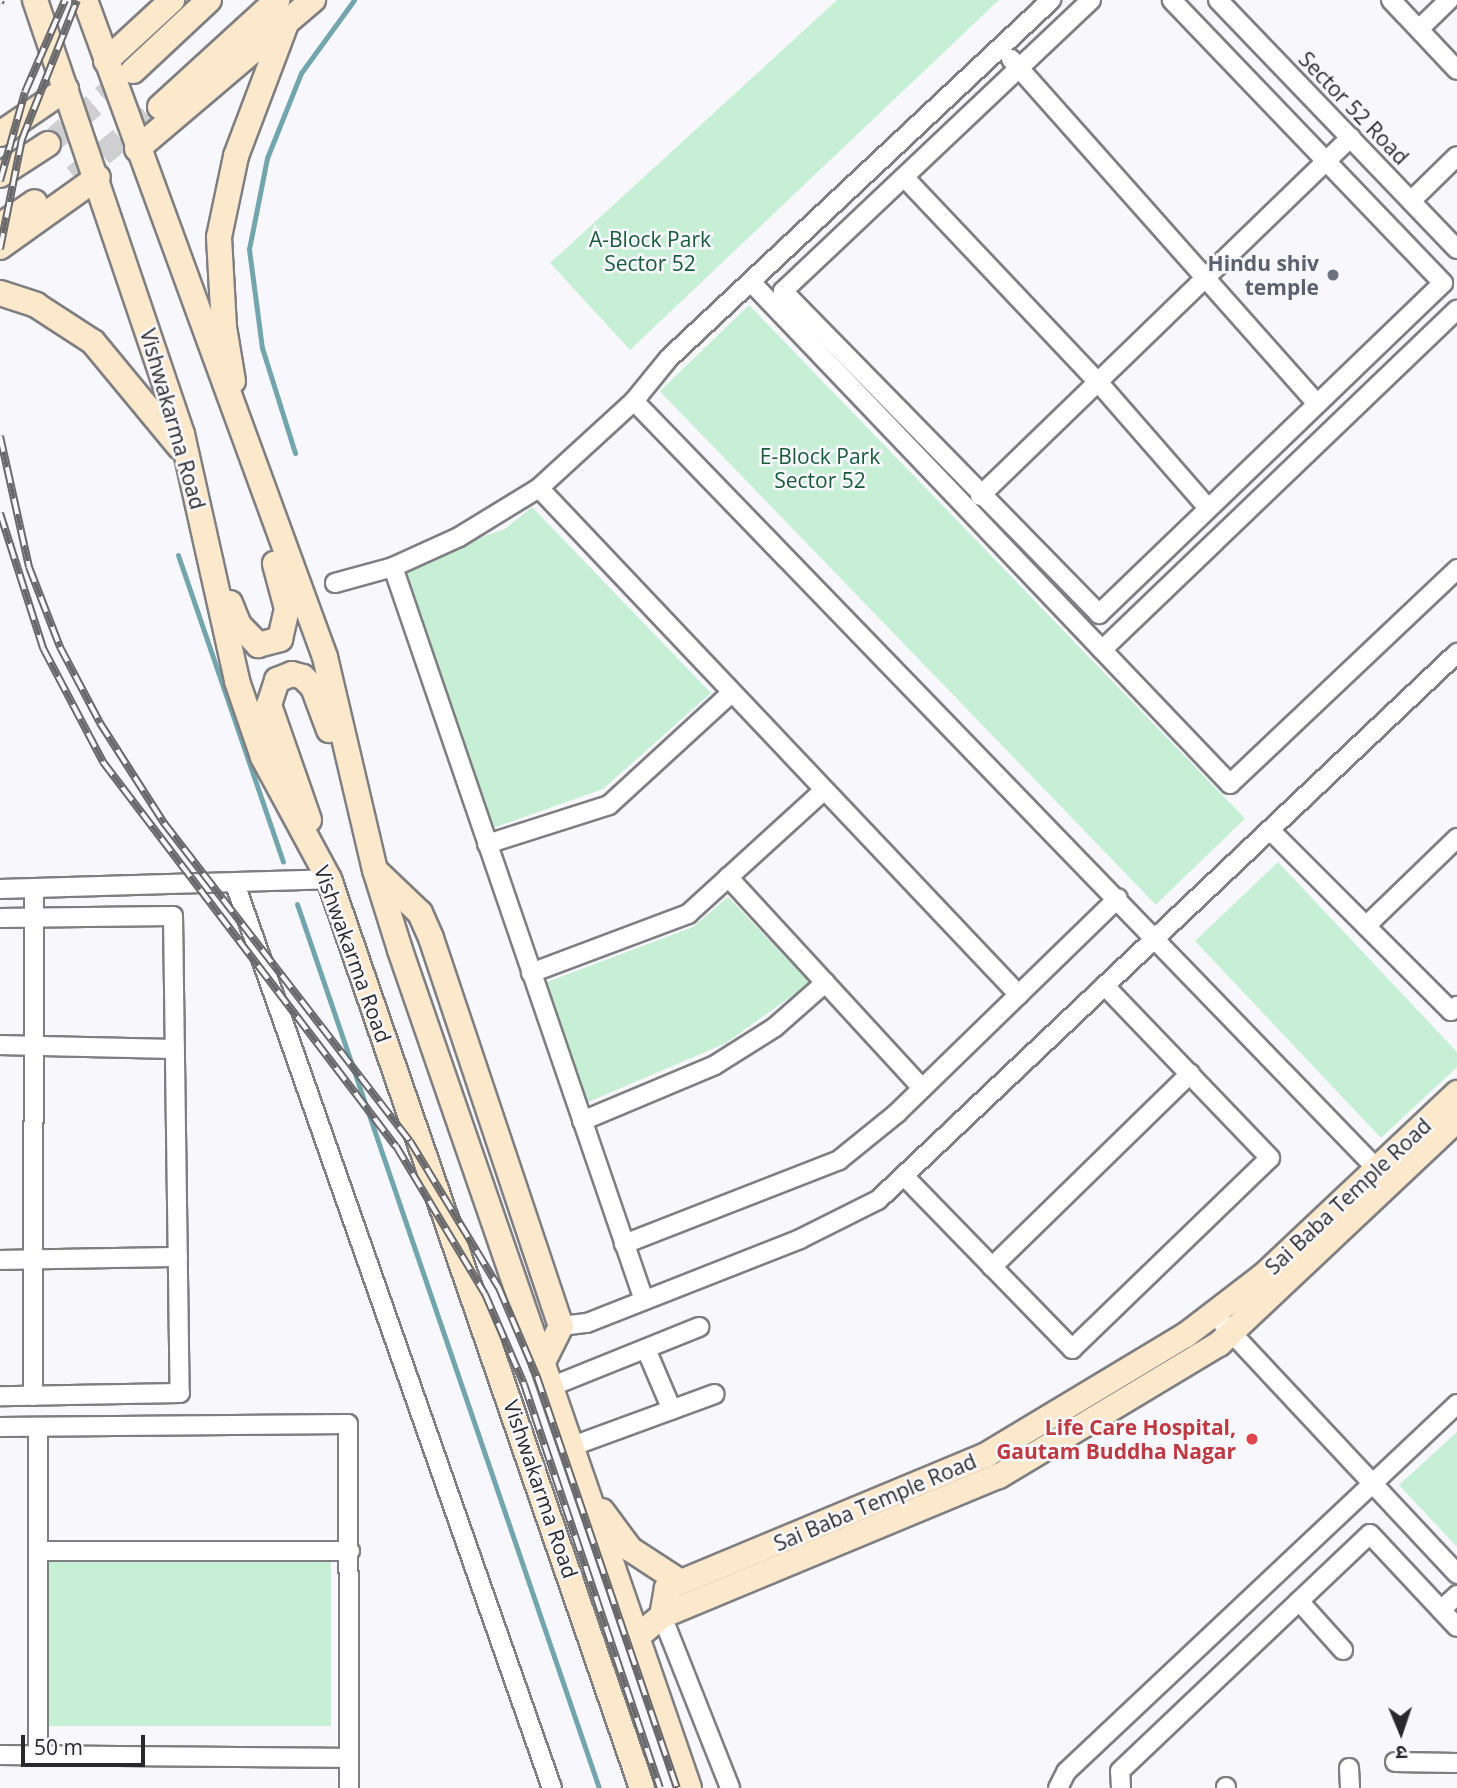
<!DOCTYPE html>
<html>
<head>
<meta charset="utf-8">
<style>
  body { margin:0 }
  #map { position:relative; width:1457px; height:1788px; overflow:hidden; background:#f8f8fc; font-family:"Open Sans","Noto Sans Devanagari",sans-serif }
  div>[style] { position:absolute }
  .green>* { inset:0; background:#c6efd6; transform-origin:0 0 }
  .stream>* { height:5px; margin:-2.5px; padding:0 2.5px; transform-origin:2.5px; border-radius:2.5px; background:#72a5ac }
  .secondary-tunnel>* { height:24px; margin-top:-12px; transform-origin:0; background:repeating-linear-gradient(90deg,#cfcfd2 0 24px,transparent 0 36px) }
  .roads { filter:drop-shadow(2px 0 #7f7e82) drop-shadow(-2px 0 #7f7e82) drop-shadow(0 2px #7f7e82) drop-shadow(0 -2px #7f7e82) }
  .street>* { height:18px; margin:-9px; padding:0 9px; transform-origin:9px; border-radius:9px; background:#fff }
  .secondary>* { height:24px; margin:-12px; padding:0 12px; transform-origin:12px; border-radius:12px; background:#fce9cc }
  .rail>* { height:8px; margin-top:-4px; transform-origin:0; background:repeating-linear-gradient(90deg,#f8f8fc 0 16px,#69696b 0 32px); box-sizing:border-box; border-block:2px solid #69696b }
  .dots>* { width:19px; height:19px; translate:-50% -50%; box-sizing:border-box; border:4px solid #f8f8fc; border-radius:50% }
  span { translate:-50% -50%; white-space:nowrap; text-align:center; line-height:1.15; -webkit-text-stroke:5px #f8f8fc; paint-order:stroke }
  .street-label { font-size:21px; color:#29292b }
  .park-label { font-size:21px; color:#185b3b }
  .worship-label { font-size:21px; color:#5b616d; font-weight:700 }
  .right { translate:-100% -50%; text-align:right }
  .health-label { font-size:21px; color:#be3a42; font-weight:700 }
  .north { position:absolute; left:1366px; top:1697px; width:70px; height:70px; -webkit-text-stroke:5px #f8f8fc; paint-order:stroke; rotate:178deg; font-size:19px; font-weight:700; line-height:28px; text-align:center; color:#29292b }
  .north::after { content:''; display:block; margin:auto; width:24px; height:32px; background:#29292b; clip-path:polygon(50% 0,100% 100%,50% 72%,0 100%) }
  .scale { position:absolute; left:21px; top:1735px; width:124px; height:32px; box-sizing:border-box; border:4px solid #29292b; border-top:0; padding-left:9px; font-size:21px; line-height:24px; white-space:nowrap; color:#29292b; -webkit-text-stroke:5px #f8f8fc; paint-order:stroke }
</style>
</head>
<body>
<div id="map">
  <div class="green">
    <div style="clip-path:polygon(837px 0,999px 0,630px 350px,550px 263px)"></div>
    <div style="left:749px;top:305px;width:714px;height:124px;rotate:46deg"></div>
    <div style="clip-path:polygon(532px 507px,711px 693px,603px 789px,493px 828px,404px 564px,505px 529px)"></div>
    <div style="clip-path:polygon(1278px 862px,1457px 1052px,1457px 1067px,1381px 1138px,1195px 941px)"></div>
    <div style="clip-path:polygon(728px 897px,810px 983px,726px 1043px,586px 1103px,547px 982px,693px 927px)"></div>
    <div style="clip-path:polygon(1457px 1432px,1457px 1547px,1399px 1485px)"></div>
    <div style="left:49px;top:1561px;width:282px;height:165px"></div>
  </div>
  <div class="stream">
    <div style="left:295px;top:453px;width:110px;rotate:-107.4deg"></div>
    <div style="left:262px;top:348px;width:100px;rotate:-97.5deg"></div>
    <div style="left:249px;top:249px;width:93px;rotate:-78.8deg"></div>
    <div style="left:267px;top:158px;width:92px;rotate:-68.2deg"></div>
    <div style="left:301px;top:73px;width:90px;rotate:-54deg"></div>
    <div style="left:178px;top:555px;width:324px;rotate:71.1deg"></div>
    <div style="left:297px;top:904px;width:934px;rotate:71.14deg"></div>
  </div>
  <div class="secondary-tunnel">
    <div style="left:48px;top:144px;width:108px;rotate:-40.5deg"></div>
    <div style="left:74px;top:177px;width:111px;rotate:-39.1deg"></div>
  </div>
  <div class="roads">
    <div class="street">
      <div style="left:1091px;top:0;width:424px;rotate:136.6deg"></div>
      <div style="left:783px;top:291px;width:452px;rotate:45.6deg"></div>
      <div style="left:1099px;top:614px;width:477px;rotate:-43.9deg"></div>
      <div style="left:1443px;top:283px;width:392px;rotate:-133.8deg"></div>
      <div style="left:1218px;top:0;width:345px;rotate:46.2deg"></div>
      <div style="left:1391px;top:0;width:96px;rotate:46.7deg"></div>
      <div style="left:1419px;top:29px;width:42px;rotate:-44deg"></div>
      <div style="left:1011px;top:59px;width:459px;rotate:48.4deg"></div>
      <div style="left:904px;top:177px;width:284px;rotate:46.6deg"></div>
      <div style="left:1099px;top:383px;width:166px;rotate:48.9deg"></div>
      <div style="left:1411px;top:201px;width:64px;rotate:-44.4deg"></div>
      <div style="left:751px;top:282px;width:694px;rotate:46.34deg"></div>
      <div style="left:1230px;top:784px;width:313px;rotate:-43.4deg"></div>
      <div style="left:634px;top:401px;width:1069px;rotate:45.95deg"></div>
      <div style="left:539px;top:488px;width:698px;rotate:46.57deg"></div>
      <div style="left:980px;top:496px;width:516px;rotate:-44.06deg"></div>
      <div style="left:393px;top:567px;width:775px;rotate:71.1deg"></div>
      <div style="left:335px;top:583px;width:60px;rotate:-15.4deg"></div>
      <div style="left:393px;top:567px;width:72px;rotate:-24.4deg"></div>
      <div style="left:459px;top:537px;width:94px;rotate:-31.5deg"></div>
      <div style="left:539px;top:488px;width:129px;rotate:-42.5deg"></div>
      <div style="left:634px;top:401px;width:55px;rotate:-50.9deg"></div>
      <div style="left:669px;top:358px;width:524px;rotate:-43.14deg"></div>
      <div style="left:1102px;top:650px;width:492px;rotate:-43.8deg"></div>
      <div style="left:1272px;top:832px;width:253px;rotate:45deg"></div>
      <div style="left:1451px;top:1011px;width:8px;rotate:-40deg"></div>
      <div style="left:487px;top:844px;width:128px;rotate:-17.7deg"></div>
      <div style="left:609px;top:805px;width:164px;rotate:-42.5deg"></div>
      <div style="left:728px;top:877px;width:287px;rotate:47.4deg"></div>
      <div style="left:235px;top:884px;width:958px;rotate:70.68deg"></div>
      <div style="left:0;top:889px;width:329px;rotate:-1.7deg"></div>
      <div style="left:0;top:918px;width:173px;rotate:-0.7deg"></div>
      <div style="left:173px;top:916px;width:477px;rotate:89.2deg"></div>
      <div style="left:180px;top:1393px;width:180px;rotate:179deg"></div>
      <div style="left:1366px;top:926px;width:127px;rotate:-44deg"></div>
      <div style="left:531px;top:973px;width:168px;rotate:-20.6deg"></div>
      <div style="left:688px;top:914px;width:183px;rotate:-42.3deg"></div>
      <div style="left:0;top:1045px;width:175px;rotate:1.3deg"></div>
      <div style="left:582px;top:1121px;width:144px;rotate:-22.8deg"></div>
      <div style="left:715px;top:1065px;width:71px;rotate:-32.3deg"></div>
      <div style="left:775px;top:1027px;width:67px;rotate:-41.3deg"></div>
      <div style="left:905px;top:1177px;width:240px;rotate:45.8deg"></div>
      <div style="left:1072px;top:1349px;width:275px;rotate:-44deg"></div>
      <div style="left:1270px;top:1158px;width:236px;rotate:-133.8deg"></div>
      <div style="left:624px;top:1244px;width:231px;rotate:-21.3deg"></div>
      <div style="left:839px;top:1160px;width:75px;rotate:-39deg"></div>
      <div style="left:897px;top:1113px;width:308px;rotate:-44.2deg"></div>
      <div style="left:0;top:1260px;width:178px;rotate:-1deg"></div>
      <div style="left:992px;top:1267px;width:277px;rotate:-44.3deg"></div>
      <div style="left:1214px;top:1314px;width:356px;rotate:46.9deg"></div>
      <div style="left:561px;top:1326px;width:26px;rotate:-7deg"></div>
      <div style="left:587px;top:1323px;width:229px;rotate:-21.5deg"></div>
      <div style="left:800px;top:1239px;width:87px;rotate:-26.6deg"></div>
      <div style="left:878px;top:1200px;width:797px;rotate:-43.37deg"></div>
      <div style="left:646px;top:1349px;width:66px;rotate:66.9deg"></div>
      <div style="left:550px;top:1387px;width:161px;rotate:-21.9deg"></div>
      <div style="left:33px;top:1396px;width:506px;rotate:-89.89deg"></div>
      <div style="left:0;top:1427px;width:348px;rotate:-0.5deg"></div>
      <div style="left:348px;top:1424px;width:364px;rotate:89.8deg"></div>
      <div style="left:570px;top:1447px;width:154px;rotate:-20.1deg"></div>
      <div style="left:40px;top:1551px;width:310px"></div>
      <div style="left:1299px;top:1601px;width:66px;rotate:48.1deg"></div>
      <div style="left:1441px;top:1610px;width:22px;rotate:-43deg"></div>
      <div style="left:662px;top:1616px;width:185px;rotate:68.4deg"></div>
      <div style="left:38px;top:1754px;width:326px;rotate:-90deg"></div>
      <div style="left:0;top:1755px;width:349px;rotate:0.5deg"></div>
      <div style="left:1395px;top:1762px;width:62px;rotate:0.9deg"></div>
      <div style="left:1349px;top:1768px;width:20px;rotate:87deg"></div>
      <div style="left:1058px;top:1788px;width:18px;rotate:-63deg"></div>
      <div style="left:1066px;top:1772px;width:537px;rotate:-43.26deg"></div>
      <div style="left:1121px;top:1788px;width:17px;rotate:-93deg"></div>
      <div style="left:1120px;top:1771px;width:344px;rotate:-43.5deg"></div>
      <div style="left:1370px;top:1534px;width:127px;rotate:46.9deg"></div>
      <div style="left:1226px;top:1788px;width:1px;rotate:-90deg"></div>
    </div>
    <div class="secondary">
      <div style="left:35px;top:0;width:458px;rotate:71.3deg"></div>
      <div style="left:182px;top:434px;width:253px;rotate:77.4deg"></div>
      <div style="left:237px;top:681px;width:80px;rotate:71.1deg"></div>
      <div style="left:263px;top:757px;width:139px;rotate:61.6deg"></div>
      <div style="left:329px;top:879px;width:961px;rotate:71deg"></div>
      <div style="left:85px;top:0;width:699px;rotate:69.93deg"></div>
      <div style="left:325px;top:657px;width:219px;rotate:76.8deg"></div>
      <div style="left:375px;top:870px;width:84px;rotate:72.6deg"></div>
      <div style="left:400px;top:950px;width:886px;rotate:70.97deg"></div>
      <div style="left:106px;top:61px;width:90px;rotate:-42.7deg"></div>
      <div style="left:133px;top:71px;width:104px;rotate:-43.1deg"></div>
      <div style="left:160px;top:107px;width:159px;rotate:-42.4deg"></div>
      <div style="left:0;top:134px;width:80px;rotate:-34.3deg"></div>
      <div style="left:137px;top:149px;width:231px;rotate:-40.3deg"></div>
      <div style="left:0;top:175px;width:57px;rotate:-32.9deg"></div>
      <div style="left:0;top:226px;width:42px;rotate:-34.4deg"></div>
      <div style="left:0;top:247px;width:120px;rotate:-35.5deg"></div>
      <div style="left:0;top:293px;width:38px;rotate:18deg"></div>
      <div style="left:36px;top:305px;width:68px;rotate:33deg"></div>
      <div style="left:93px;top:342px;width:136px;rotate:50.4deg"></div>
      <div style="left:233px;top:381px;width:55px;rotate:-99.5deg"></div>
      <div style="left:224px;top:327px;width:90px;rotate:-93.2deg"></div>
      <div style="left:219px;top:237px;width:83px;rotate:-78.1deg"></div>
      <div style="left:236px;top:156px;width:139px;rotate:-69.3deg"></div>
      <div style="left:230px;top:603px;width:24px;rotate:68deg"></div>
      <div style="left:239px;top:625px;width:28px;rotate:46deg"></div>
      <div style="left:258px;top:645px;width:23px;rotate:-15deg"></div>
      <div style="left:280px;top:639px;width:31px;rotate:-77deg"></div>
      <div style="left:287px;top:609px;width:47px;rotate:-104.9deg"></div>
      <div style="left:309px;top:820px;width:122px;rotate:-109.2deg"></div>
      <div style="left:269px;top:705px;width:26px;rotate:-72deg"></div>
      <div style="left:277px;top:680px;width:16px;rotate:-22deg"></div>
      <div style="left:292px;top:674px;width:11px;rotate:15deg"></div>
      <div style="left:303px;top:677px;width:14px;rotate:45deg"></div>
      <div style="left:313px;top:687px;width:46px;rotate:69.6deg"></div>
      <div style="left:378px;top:873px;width:58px;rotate:43.6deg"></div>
      <div style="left:420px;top:913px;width:27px;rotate:66deg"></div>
      <div style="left:431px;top:938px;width:409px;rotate:71.5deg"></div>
      <div style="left:561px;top:1326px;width:42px;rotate:116.6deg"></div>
      <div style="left:602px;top:1511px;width:47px;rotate:53.6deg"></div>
      <div style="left:630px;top:1549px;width:59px;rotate:33.1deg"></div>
      <div style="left:662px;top:1616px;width:28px;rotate:-80deg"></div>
      <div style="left:667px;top:1588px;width:346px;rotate:-22.6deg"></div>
      <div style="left:986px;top:1455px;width:233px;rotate:-31deg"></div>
      <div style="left:1186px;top:1335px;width:97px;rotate:-37.5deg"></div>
      <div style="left:1263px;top:1276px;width:267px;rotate:-43.3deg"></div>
      <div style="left:638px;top:1636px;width:31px;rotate:-40deg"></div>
      <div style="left:662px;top:1616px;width:365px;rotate:-22.6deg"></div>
      <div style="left:999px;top:1476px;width:257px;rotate:-31deg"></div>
      <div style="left:1219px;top:1344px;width:327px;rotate:-43.3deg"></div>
    </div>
  </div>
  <div class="rail">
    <div style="left:0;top:3px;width:3px;rotate:-72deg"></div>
    <div style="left:0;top:181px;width:92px;rotate:-74.3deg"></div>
    <div style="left:25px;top:92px;width:100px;rotate:-66.5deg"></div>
    <div style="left:0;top:249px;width:112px;rotate:-78.7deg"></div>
    <div style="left:22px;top:139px;width:149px;rotate:-68.4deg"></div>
    <div style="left:0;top:436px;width:134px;rotate:77.5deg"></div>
    <div style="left:29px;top:567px;width:86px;rotate:68.8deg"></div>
    <div style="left:60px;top:647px;width:86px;rotate:62.2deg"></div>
    <div style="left:100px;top:723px;width:119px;rotate:57.4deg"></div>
    <div style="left:164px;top:823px;width:402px;rotate:52.3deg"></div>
    <div style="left:410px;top:1141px;width:172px;rotate:58.8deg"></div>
    <div style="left:499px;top:1288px;width:97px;rotate:66.9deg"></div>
    <div style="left:537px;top:1377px;width:434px;rotate:71.2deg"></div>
    <div style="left:0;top:513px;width:142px;rotate:72.3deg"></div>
    <div style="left:43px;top:648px;width:129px;rotate:62.2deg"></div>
    <div style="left:103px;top:762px;width:483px;rotate:52.7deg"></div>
    <div style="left:396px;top:1146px;width:173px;rotate:59deg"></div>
    <div style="left:485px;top:1294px;width:98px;rotate:66.6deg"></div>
    <div style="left:524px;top:1384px;width:426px;rotate:71.4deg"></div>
  </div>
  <div class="dots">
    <div style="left:1333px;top:275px;background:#6b7280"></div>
    <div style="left:1252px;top:1439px;background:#e0444e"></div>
  </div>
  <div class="street-label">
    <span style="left:1354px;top:108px;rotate:46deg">Sector 52 Road</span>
    <span style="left:173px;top:419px;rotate:74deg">Vishwakarma Road</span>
    <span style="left:353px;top:954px;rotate:70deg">Vishwakarma Road</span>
    <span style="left:1348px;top:1196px;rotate:-43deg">Sai Baba Temple Road</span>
    <span style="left:541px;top:1489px;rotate:71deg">Vishwakarma Road</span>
    <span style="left:875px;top:1502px;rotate:-23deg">Sai Baba Temple Road</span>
  </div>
  <div class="park-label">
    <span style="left:650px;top:251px">A-Block Park<br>Sector 52</span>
    <span style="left:820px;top:468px">E-Block Park<br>Sector 52</span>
  </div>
  <div class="worship-label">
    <span class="right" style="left:1319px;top:275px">Hindu shiv<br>temple</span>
  </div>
  <div class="health-label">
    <span class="right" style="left:1236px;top:1439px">Life Care Hospital,<br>Gautam Buddha Nagar</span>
  </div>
  <div class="north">उ</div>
  <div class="scale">50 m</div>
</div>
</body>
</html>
